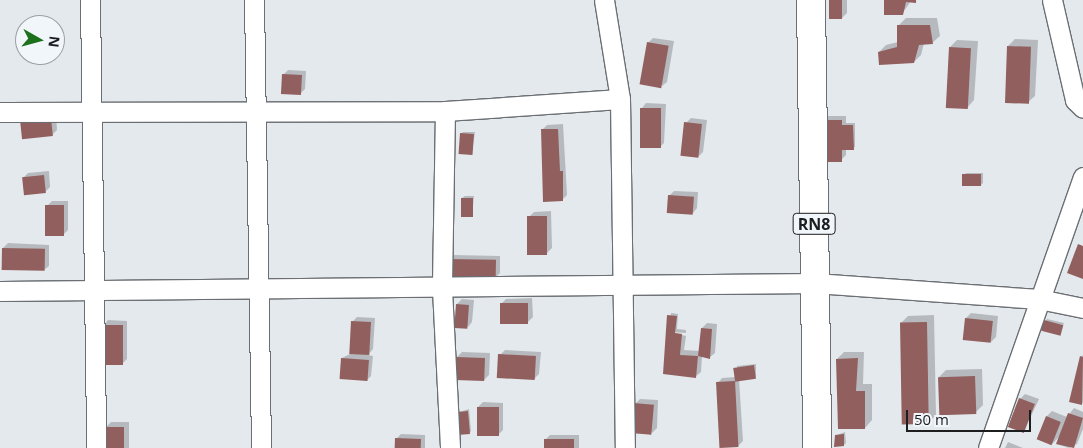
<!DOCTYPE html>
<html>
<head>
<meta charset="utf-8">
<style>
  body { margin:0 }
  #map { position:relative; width:1083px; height:448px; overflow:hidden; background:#e4e9ee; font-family:"Open Sans",sans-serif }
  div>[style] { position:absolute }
  .shadow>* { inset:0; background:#0003 }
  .building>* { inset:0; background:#915f5d; transform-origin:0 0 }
  .roads { filter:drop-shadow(1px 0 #6b6f73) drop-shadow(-1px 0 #6b6f73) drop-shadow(0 1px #6b6f73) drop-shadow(0 -1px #6b6f73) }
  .minor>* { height:19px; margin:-9.5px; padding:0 9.5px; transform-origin:9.5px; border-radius:9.5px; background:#fff }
  .primary>* { height:28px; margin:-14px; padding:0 14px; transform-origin:14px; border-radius:14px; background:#fff }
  span { translate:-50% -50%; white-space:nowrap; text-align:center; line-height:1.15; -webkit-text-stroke:4.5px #f1f6fb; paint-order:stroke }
  .shield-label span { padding:1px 4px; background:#f1f6fb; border:1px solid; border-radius:4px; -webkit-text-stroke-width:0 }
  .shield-label { font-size:16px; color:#1c1d1f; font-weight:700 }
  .north { position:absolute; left:15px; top:15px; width:50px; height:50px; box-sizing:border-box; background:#f1f6fb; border:1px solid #9c9fa3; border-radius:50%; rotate:97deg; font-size:14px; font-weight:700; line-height:20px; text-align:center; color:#1c1d1f }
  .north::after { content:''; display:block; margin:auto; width:18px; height:22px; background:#1c711c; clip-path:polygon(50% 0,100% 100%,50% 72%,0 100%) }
  .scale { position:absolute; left:906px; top:410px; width:125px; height:22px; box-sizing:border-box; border:2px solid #1c1d1f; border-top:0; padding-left:6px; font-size:15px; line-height:18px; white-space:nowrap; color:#1c1d1f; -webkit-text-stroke:4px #f1f6fb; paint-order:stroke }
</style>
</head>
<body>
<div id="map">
  <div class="shadow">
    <div style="clip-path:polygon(830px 0,847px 0,847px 13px,842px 18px)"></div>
    <div style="clip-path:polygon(885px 0,917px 0,911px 1px,902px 14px)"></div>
    <div style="clip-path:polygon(906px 18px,937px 18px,940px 36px,932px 43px,924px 43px,921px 55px,914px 62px,879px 52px,886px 45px,898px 42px,898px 26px)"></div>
    <div style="clip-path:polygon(653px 38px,674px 41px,667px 82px,662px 86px,648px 43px)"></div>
    <div style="clip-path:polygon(1015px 39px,1038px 40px,1035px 96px,1027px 103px,1008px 46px)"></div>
    <div style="clip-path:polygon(957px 40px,978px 41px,974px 100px,967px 108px,950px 47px)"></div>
    <div style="clip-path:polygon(288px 70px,306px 71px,305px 89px,300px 94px,283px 75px)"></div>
    <div style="clip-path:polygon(646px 103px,666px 104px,664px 143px,659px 148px,642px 108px)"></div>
    <div style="clip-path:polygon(56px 113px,57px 130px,52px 135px,22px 138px)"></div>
    <div style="clip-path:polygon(828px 116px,846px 116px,846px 123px,855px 123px,855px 147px,846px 149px,846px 155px,841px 160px,823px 121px)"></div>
    <div style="clip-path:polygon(691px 118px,707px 120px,703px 152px,698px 157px,686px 123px)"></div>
    <div style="clip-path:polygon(563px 124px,567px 195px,562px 200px,542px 130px,547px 125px)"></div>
    <div style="clip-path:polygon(463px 132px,475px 132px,472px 153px,461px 134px)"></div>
    <div style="clip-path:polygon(49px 171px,50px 187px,45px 192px,23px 178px,28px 173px)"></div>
    <div style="clip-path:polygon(966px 173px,983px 173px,983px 183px,981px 185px,964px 175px)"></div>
    <div style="clip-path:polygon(674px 191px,698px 192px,697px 208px,693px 213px,669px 196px)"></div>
    <div style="clip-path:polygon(465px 196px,474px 196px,472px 216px,462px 198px)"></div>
    <div style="clip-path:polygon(52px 201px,68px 201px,68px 230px,63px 235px,47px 206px)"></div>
    <div style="clip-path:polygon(551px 211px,552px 248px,547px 253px,529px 217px,534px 212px)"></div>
    <div style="clip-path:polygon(8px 243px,49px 245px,49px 266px,44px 270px,3px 248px)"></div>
    <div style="clip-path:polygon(453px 255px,500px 256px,500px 273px,495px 278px,448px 260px)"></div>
    <div style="clip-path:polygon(532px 298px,533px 317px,528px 322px,501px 304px,506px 299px)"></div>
    <div style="clip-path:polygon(462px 299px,474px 300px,472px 322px,468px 327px,457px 304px)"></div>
    <div style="clip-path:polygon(671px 313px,678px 314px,677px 329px,686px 330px,686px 333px,670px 332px,686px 336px,684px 350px,700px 351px,702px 328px,707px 323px,717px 324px,715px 353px,710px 357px,702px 356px,701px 372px,696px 376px,664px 373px)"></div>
    <div style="clip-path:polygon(971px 313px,998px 316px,996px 337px,991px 342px,966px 318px)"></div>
    <div style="clip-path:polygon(934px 315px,936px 415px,928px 423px,901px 323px,908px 316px)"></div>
    <div style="clip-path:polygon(357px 317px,375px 318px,373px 349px,368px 355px,373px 356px,371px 376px,366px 381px,342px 358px,350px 354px,352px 322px)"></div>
    <div style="clip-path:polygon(1047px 319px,1064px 323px,1059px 335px,1045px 321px)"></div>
    <div style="clip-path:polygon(108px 320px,127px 321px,127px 359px,122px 364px,104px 325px)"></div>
    <div style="clip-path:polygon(505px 350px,541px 352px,539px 374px,534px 379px,500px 355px)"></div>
    <div style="clip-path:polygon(462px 352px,490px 353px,489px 375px,484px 380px,457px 357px)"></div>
    <div style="clip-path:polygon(844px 352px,864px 352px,863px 384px,872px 384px,872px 420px,865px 428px,837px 359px)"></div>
    <div style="clip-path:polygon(1083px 355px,1083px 402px,1082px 404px,1081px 357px)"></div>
    <div style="clip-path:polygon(756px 364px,756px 377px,739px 379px,743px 441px,738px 446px,718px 383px,722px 378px,736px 377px,737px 366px)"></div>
    <div style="clip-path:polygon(982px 369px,983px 405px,976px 412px,939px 377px,946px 370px)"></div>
    <div style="clip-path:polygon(1025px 394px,1039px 399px,1024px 431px,1020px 399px)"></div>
    <div style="clip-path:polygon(640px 399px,658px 400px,657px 428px,652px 433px,635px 404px)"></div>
    <div style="clip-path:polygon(483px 402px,503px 403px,503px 430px,498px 435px,478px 407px)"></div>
    <div style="clip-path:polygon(1074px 408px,1083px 412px,1083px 429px,1077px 444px,1069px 448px,1057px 444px,1061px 435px,1052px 444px,1047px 416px,1052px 411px,1067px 417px)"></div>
    <div style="clip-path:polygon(469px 409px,471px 431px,469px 433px,456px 413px)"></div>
    <div style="clip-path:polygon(111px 422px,129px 422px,129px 448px,106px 448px,106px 427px)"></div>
    <div style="clip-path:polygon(845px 432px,846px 443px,844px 445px,837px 435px)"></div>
    <div style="clip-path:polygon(401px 434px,425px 435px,425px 448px,396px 448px,396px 439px)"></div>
    <div style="clip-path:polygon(550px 435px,579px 435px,579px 448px,545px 448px,545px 440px)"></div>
    <div style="clip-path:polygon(1008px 442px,1023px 448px,1005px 448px)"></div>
  </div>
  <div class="building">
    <div style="left:829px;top:0;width:13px;height:19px"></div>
    <div style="clip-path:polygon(884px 0,916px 0,916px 3px,906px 2px,903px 15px,884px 15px)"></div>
    <div style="clip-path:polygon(897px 25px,930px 25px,933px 44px,919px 45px,914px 63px,879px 65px,878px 52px,897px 47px)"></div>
    <div style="left:647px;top:42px;width:22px;height:43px;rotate:10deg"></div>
    <div style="left:1007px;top:46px;width:24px;height:57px;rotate:2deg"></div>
    <div style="left:949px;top:47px;width:22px;height:61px;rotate:3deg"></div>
    <div style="left:282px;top:74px;width:20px;height:20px;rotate:3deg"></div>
    <div style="left:640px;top:108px;width:21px;height:40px"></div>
    <div style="left:51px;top:118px;width:18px;height:31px;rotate:84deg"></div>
    <div style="clip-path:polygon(821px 120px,842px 120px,842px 125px,853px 125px,854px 150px,842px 150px,842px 162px,821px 162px)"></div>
    <div style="left:684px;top:122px;width:18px;height:34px;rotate:6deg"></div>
    <div style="clip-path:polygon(541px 129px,558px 129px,560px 171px,553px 171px,563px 171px,563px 201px,543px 202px)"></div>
    <div style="left:460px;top:133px;width:14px;height:21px;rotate:4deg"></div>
    <div style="left:962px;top:174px;width:19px;height:12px"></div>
    <div style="left:44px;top:175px;width:18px;height:22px;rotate:84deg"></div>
    <div style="left:668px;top:195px;width:26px;height:18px;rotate:4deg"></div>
    <div style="left:461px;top:198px;width:12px;height:19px"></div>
    <div style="left:45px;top:205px;width:19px;height:31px"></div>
    <div style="left:527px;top:216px;width:20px;height:39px"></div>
    <div style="clip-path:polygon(1078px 244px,1083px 246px,1083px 279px,1067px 273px)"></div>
    <div style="left:2px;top:248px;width:43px;height:22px;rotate:1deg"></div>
    <div style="left:447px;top:259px;width:49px;height:19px;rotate:1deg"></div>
    <div style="left:500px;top:303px;width:28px;height:21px"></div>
    <div style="left:456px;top:304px;width:13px;height:24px;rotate:4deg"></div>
    <div style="clip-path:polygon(667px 315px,677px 316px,675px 333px,682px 334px,680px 355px,698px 356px,701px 328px,712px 329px,710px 359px,698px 356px,696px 378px,663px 374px)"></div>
    <div style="left:965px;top:318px;width:28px;height:22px;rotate:6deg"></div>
    <div style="left:1044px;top:320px;width:20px;height:11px;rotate:15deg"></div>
    <div style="left:351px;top:321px;width:20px;height:33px;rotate:3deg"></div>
    <div style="left:927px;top:322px;width:102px;height:27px;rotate:89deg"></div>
    <div style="left:102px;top:325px;width:21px;height:40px"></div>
    <div style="left:498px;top:354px;width:38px;height:24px;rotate:3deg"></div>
    <div style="clip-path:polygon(1080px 356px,1083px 357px,1082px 405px,1069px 402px)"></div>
    <div style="left:456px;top:357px;width:29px;height:23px;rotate:2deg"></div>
    <div style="left:341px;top:358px;width:28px;height:21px;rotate:4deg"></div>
    <div style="clip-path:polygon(858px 358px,856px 391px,865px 391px,865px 429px,838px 429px,836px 359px)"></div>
    <div style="left:754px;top:365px;width:14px;height:21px;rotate:82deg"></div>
    <div style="left:975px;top:376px;width:38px;height:37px;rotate:88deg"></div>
    <div style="left:735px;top:381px;width:66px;height:19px;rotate:87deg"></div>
    <div style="left:1019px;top:398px;width:17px;height:31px;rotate:21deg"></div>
    <div style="left:633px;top:403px;width:21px;height:30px;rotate:5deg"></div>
    <div style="left:477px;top:407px;width:22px;height:29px"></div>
    <div style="left:468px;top:411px;width:23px;height:13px;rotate:85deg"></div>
    <div style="clip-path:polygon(1068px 413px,1083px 418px,1074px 448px,1056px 444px)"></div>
    <div style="left:1046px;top:416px;width:16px;height:25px;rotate:22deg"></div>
    <div style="left:105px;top:427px;width:19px;height:21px"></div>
    <div style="clip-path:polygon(844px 434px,844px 446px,834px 447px,835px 435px)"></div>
    <div style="left:395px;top:438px;width:26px;height:10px;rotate:2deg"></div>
    <div style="left:574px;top:439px;width:9px;height:30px;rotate:90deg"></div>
  </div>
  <div class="roads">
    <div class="minor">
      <div style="left:90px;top:0;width:448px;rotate:89.2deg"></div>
      <div style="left:254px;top:0;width:448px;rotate:89.1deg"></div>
      <div style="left:604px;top:0;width:100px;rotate:80.8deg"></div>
      <div style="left:620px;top:99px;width:349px;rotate:89.2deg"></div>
      <div style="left:1052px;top:0;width:103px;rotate:77deg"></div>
      <div style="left:1075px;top:100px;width:11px;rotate:45deg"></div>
      <div style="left:445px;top:111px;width:178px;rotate:91deg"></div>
      <div style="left:442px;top:289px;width:159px;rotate:87.1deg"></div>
      <div style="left:0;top:112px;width:445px;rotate:-0.1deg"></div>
      <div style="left:445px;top:111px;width:175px;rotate:-3.9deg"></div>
      <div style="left:0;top:291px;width:815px;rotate:-0.56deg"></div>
      <div style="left:815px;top:283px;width:225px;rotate:4.1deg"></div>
      <div style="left:1039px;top:299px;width:45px;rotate:11.6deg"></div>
      <div style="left:988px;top:448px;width:287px;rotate:-70.7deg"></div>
    </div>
    <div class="primary">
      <div style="left:811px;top:0;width:448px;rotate:89.2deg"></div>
    </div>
  </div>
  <div class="shield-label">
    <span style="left:814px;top:224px">RN8</span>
  </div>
  <div class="north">N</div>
  <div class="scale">50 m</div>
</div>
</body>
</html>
